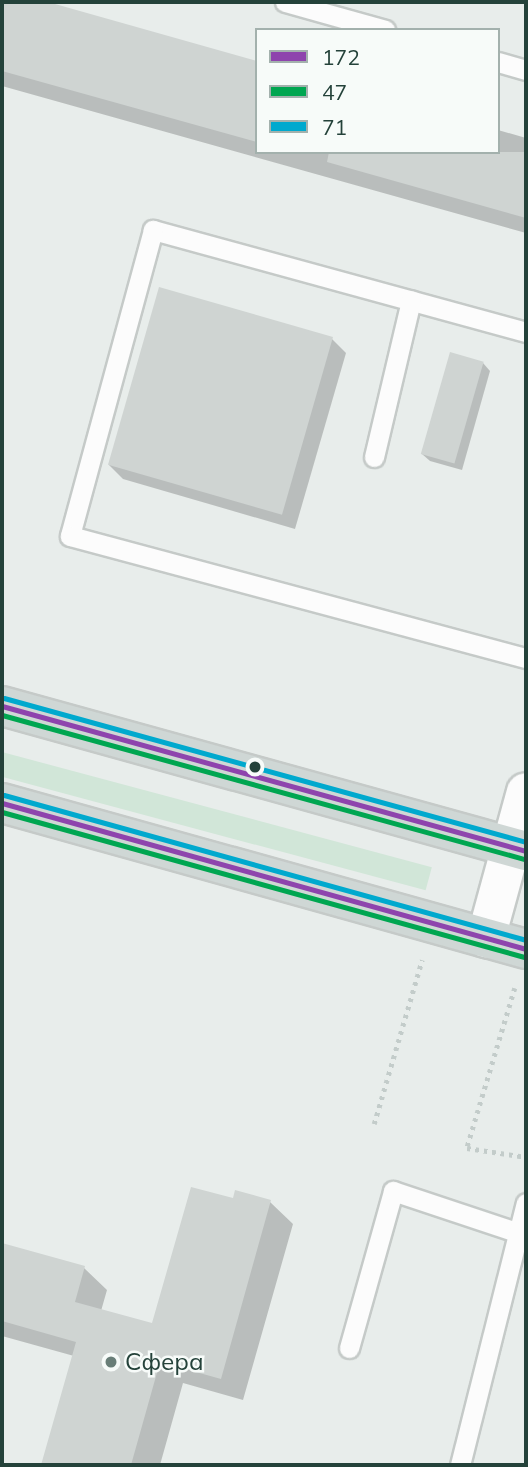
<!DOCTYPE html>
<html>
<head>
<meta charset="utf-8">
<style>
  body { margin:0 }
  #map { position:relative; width:528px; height:1467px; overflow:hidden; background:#e8edeb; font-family:Mulish,sans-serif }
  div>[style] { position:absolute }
  .green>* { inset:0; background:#d1e6d8; transform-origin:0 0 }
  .shadow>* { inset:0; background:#0003 }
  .building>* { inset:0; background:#cfd4d2; transform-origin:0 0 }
  .path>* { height:4.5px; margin-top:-2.25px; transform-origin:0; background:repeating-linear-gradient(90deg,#c3ccca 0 3.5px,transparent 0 8.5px) }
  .roads { filter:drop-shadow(2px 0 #c5cac8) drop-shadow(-2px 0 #c5cac8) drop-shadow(0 2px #c5cac8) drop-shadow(0 -2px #c5cac8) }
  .lane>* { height:19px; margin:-9.5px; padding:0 9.5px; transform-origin:9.5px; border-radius:9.5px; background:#fcfcfc }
  .street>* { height:38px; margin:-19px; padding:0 19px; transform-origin:19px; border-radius:19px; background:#fcfcfc }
  .primary>* { height:38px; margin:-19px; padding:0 19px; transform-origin:19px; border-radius:19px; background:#cfd7d5 }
  .bus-1>* { height:5px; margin:-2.5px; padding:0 2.5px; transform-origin:2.5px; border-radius:2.5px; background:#8e44ad }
  .bus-2>* { height:5px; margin:-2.5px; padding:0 2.5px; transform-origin:2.5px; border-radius:2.5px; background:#00a651 }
  .bus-3>* { height:5px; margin:-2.5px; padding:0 2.5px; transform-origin:2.5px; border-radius:2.5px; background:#00a9ce }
  .dots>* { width:19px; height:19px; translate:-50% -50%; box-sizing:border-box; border:4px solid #f7fbf9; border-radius:50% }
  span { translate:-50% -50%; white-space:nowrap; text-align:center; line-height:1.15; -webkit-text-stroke:5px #f7fbf9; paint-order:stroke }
  .poi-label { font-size:24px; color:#24423a }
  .left { translate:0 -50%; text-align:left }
  .frame { position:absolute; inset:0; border:4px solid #24423a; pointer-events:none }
  .legend { position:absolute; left:255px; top:28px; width:245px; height:126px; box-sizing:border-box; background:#f7fbf9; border:2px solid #a3b1ad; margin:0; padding:9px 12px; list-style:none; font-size:21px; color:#24423a }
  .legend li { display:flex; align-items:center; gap:14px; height:35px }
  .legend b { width:35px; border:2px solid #a3b1ad }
</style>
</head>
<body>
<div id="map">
  <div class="green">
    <div style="left:2px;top:752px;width:445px;height:24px;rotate:15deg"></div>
  </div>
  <div class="shadow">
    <div style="clip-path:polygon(2px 2px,41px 2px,257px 62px,257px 152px,498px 152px,498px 130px,526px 138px,526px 233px,2px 86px)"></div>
    <div style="clip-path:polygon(332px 339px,346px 353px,295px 529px,123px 479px,109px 465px)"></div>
    <div style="clip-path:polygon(483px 363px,490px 371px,462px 470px,430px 461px,422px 454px)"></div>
    <div style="clip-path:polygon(234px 1200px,270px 1202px,293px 1224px,243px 1400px,183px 1383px,160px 1465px,43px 1465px,74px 1356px,2px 1336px,2px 1244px,84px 1268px,107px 1290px,101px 1311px,153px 1325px)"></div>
  </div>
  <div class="building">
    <div style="clip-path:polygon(2px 2px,48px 2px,257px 61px,257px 142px,2px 71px)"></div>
    <div style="clip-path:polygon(329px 152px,526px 152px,526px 218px,327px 162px)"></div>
    <div style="left:159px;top:287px;width:181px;height:185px;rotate:16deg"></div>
    <div style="left:450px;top:352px;width:35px;height:106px;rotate:16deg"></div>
    <div style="clip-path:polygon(191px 1187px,233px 1198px,235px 1190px,271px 1200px,221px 1379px,160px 1362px,131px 1465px,41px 1465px,76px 1342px,2px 1321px,2px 1243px,85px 1266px,75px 1302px,152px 1323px)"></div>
  </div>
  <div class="path">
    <div style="left:515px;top:988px;width:167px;rotate:106.7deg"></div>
    <div style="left:467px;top:1148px;width:60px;rotate:8.7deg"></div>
    <div style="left:374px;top:1124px;width:171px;rotate:-73.7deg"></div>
  </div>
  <div class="roads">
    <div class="lane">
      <div style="left:285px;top:2px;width:104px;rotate:15.6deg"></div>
      <div style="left:498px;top:62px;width:29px;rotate:16deg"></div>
      <div style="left:526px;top:332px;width:387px;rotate:-164.7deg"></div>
      <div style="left:153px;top:230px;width:317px;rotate:105.2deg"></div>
      <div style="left:70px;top:536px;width:472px;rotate:15deg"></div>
      <div style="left:374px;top:457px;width:161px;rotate:-76.7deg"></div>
      <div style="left:349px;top:1348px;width:163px;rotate:-74.3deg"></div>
      <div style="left:393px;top:1191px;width:133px;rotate:18.4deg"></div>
      <div style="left:460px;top:1465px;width:270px;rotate:-75.9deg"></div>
    </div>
    <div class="street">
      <div style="left:486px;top:938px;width:151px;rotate:-74.7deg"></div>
    </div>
    <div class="primary">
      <div style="left:2px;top:706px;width:544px;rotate:15.47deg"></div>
      <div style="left:2px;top:803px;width:544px;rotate:15.57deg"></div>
    </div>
  </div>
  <div class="bus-1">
    <div style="left:2px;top:706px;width:544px;rotate:15.47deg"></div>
    <div style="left:2px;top:803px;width:544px;rotate:15.57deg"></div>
  </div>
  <div class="bus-2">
    <div style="left:2px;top:715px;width:541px;rotate:15.42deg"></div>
    <div style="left:2px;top:812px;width:542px;rotate:15.52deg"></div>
  </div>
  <div class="bus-3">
    <div style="left:4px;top:698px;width:541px;rotate:15.42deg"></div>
    <div style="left:4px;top:795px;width:542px;rotate:15.52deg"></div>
  </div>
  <div class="dots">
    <div style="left:255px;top:767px;background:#24423a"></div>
    <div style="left:111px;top:1362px;background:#697e78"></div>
  </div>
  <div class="poi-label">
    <span class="left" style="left:125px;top:1362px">Сфера</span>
  </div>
  <div class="frame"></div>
  <ul class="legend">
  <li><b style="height:9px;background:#8e44ad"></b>172</li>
  <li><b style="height:9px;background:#00a651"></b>47</li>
  <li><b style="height:9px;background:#00a9ce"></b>71</li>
  </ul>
</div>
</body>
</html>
